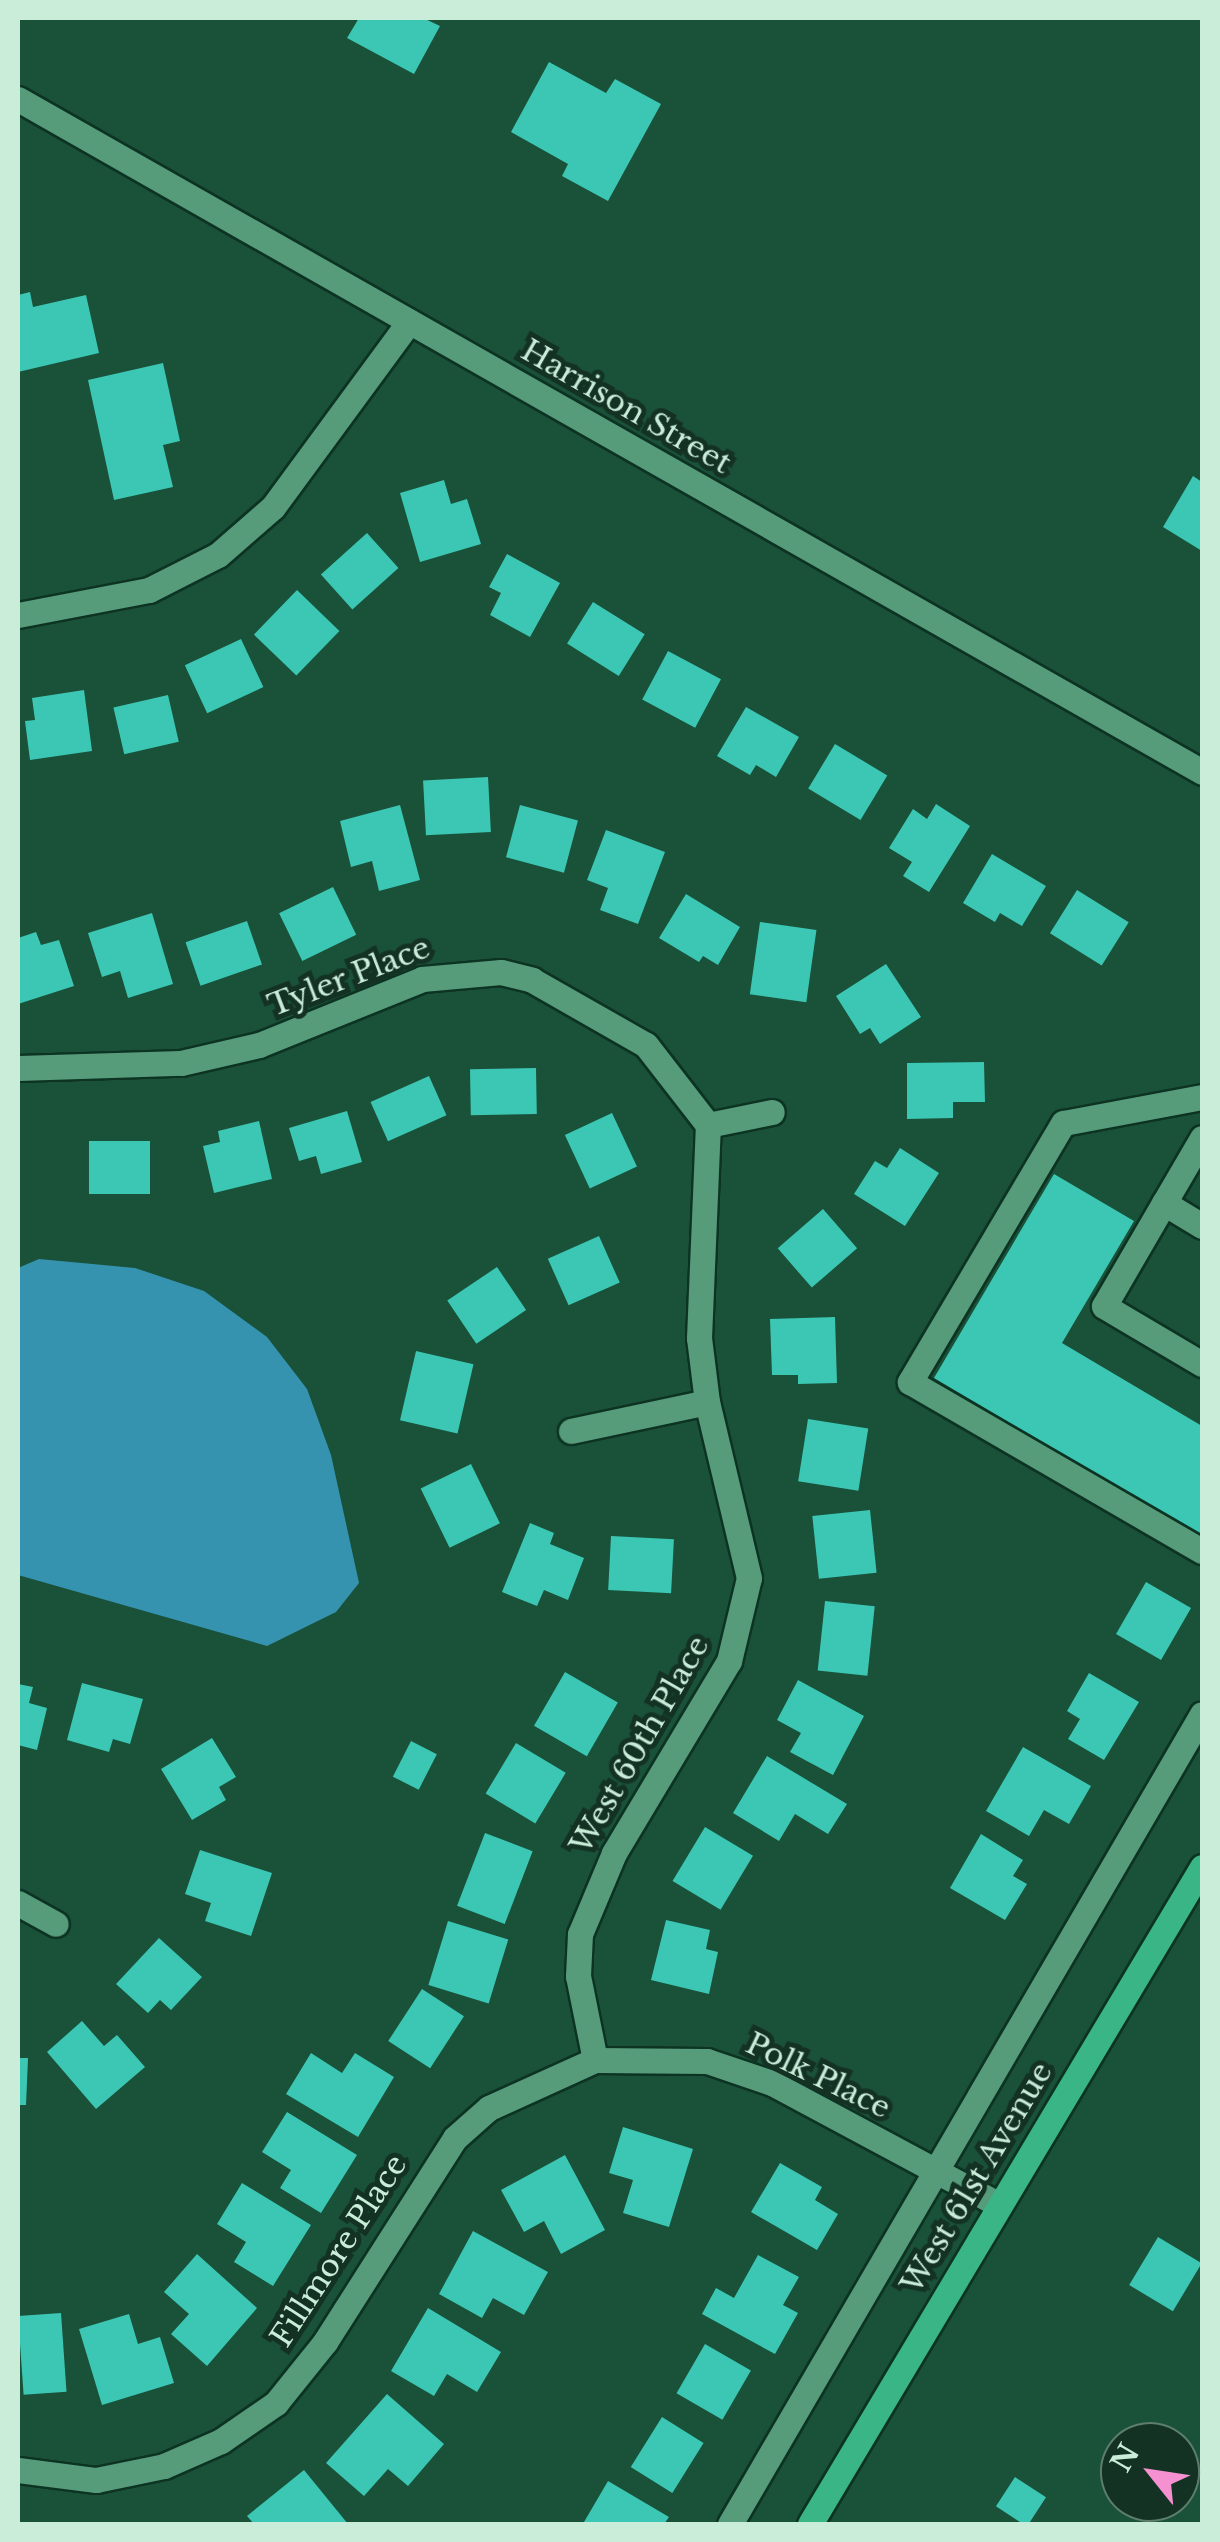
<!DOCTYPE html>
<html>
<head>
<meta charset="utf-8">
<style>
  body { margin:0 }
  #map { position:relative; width:1220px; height:2542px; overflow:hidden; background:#195139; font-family:"Libre Baskerville",serif }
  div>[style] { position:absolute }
  .water>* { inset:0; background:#3693b0 }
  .building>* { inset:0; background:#3cc7b4; transform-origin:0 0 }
  .roads { filter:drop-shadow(2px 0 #0d3323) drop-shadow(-2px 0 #0d3323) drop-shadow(0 2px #0d3323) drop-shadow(0 -2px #0d3323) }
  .minor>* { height:25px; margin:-12.5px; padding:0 12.5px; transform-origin:12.5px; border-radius:12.5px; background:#569c7b }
  .major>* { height:25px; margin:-12.5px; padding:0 12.5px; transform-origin:12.5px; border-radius:12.5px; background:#3ab585 }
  span { translate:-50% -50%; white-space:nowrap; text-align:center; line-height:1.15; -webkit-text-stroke:10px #143224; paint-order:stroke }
  .street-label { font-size:30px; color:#caedda }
  .frame { position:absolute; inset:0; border:20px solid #caedda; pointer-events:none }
  .north { position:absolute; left:1100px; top:2422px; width:100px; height:100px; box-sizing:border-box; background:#143224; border:2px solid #5d7d6d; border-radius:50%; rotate:300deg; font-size:28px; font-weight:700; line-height:40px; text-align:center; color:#caedda }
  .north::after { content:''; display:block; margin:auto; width:35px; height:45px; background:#f590d1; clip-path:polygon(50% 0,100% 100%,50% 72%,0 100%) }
</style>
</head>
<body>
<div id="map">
  <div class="water">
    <div style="clip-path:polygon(39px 1259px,135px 1268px,204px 1291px,267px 1337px,307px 1389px,331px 1455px,359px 1583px,336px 1612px,267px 1646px,18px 1575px,18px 1268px)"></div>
  </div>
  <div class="building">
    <div style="clip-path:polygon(359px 18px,423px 18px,440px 26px,414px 74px,347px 38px)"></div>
    <div style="clip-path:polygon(549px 62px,606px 93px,615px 79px,661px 104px,608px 201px,562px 176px,568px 164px,511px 132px)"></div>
    <div style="clip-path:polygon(30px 292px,33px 307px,86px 295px,99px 353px,18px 372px,18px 295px)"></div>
    <div style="clip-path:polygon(163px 363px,180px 441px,163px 445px,173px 487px,114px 500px,88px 380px)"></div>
    <div style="clip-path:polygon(1193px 476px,1202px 482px,1202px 551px,1163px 527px)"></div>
    <div style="clip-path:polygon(444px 480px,451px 504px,467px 499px,481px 544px,420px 562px,400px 493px)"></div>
    <div style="left:367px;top:533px;width:47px;height:62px;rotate:48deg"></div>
    <div style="clip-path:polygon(507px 554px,560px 583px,530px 637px,490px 615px,501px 593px,489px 587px)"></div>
    <div style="left:297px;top:590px;width:59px;height:62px;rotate:44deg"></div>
    <div style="left:593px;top:602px;width:61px;height:49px;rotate:32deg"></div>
    <div style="left:241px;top:639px;width:53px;height:62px;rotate:65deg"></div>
    <div style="left:668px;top:651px;width:60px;height:55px;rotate:28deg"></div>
    <div style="clip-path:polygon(84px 690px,92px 751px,30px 760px,25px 721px,35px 720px,32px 698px)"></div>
    <div style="left:168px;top:695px;width:48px;height:56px;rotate:77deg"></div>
    <div style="clip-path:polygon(746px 707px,799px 737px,776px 777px,756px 765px,750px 775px,717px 756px)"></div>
    <div style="left:835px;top:744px;width:61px;height:52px;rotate:31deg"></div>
    <div style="left:488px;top:777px;width:55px;height:65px;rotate:87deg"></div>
    <div style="clip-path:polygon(936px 804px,970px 826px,929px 892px,903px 876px,912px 862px,889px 848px,913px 809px,927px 819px)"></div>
    <div style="clip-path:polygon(400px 805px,420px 880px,379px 891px,372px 861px,351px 867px,340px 821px)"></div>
    <div style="left:520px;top:805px;width:60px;height:54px;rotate:15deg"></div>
    <div style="clip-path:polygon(606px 830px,665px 852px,638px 924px,600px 910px,608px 888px,587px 880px)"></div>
    <div style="clip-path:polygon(992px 854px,1046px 886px,1022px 926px,1000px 913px,995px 922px,963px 903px)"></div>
    <div style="left:333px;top:887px;width:53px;height:60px;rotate:64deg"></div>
    <div style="left:1077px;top:890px;width:61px;height:51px;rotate:32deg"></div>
    <div style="clip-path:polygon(686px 894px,740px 927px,718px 965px,703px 956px,699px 962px,659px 938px)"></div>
    <div style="clip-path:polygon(152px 913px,173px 984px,128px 998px,120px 971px,102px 977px,88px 933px)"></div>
    <div style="left:247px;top:921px;width:46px;height:65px;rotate:71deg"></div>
    <div style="left:760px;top:922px;width:57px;height:73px;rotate:8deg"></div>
    <div style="clip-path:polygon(36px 932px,41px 945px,59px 940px,74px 986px,18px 1004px,18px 938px)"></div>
    <div style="clip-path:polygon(886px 964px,921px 1017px,880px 1044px,870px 1028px,860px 1034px,836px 996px)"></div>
    <div style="clip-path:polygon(984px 1062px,985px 1102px,953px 1102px,953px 1118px,907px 1119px,907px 1063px)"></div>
    <div style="left:536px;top:1068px;width:46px;height:66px;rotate:89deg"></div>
    <div style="left:429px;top:1076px;width:43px;height:64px;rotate:66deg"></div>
    <div style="clip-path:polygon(347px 1111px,362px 1162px,321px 1174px,316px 1156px,299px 1161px,289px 1128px)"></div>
    <div style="left:612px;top:1113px;width:59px;height:52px;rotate:65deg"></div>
    <div style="clip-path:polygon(259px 1121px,272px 1179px,214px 1193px,203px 1146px,220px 1142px,218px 1131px)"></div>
    <div style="left:150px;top:1141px;width:53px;height:61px;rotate:90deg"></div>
    <div style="clip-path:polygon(900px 1148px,939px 1173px,905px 1226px,854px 1194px,875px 1161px,887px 1168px)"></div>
    <div style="clip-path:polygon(1054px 1174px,1134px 1221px,1062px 1343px,1202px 1426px,1202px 1537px,934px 1378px)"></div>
    <div style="left:823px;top:1209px;width:52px;height:60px;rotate:49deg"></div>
    <div style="left:599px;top:1236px;width:51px;height:56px;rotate:66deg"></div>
    <div style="left:497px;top:1267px;width:52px;height:60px;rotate:56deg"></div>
    <div style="clip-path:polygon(835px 1317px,837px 1383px,798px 1384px,798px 1375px,772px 1375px,770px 1319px)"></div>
    <div style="left:416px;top:1351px;width:59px;height:71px;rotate:13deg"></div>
    <div style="left:808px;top:1419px;width:61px;height:63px;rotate:9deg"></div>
    <div style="left:471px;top:1464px;width:66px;height:56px;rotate:64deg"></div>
    <div style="left:870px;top:1510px;width:63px;height:58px;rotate:84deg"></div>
    <div style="clip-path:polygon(530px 1523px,554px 1533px,550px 1544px,584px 1558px,568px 1600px,544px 1590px,537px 1606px,502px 1592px)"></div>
    <div style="left:611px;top:1536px;width:63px;height:54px;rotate:3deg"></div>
    <div style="left:1146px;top:1582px;width:52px;height:60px;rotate:30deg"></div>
    <div style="left:825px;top:1601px;width:50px;height:70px;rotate:6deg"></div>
    <div style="left:565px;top:1672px;width:61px;height:62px;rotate:30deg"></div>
    <div style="clip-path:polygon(1089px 1673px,1139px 1702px,1104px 1760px,1068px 1739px,1080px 1719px,1067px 1711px)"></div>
    <div style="clip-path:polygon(798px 1680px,864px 1716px,833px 1775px,790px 1752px,801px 1733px,777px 1720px)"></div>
    <div style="clip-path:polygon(82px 1683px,143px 1699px,130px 1744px,113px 1739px,109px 1752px,67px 1740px)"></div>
    <div style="clip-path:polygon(18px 1684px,33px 1687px,29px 1703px,47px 1708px,37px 1750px,18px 1745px)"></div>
    <div style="clip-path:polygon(212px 1738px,236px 1777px,219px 1787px,226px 1800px,192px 1820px,161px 1769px)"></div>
    <div style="left:411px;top:1741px;width:29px;height:40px;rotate:27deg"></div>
    <div style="left:516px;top:1743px;width:58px;height:59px;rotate:31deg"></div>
    <div style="clip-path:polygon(1023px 1747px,1091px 1786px,1069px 1824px,1044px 1810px,1029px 1836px,986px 1811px)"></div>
    <div style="clip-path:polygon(767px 1756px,847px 1804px,828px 1834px,795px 1814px,779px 1841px,733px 1813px)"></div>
    <div style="left:705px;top:1827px;width:56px;height:63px;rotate:31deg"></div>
    <div style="left:485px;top:1833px;width:51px;height:78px;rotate:21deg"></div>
    <div style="clip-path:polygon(981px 1834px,1023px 1860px,1013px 1876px,1027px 1884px,1005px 1920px,950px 1888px)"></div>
    <div style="clip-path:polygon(200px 1850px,272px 1873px,251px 1936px,205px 1921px,211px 1903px,185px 1894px)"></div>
    <div style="clip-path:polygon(666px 1920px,710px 1930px,706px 1949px,718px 1952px,709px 1994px,651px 1980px)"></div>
    <div style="left:448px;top:1921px;width:63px;height:67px;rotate:17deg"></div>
    <div style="clip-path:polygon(159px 1938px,202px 1977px,171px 2010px,160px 2000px,148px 2013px,116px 1984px)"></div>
    <div style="left:422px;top:1989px;width:50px;height:62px;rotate:33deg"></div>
    <div style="clip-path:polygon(82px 2021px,104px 2046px,117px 2035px,145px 2067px,96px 2109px,47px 2052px)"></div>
    <div style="clip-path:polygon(311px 2053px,342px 2073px,355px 2053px,394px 2077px,358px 2137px,286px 2094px)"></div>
    <div style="clip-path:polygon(18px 2058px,28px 2058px,26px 2105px,18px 2105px)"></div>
    <div style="clip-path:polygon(287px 2112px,357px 2155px,321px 2213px,280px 2188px,291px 2170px,262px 2152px)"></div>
    <div style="clip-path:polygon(623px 2127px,693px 2149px,669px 2227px,623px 2213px,633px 2180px,609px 2173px)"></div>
    <div style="clip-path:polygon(565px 2155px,605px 2230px,561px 2254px,544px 2221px,524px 2232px,501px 2190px)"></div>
    <div style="clip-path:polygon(780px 2163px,822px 2187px,815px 2200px,838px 2214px,817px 2250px,751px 2212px)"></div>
    <div style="clip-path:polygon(242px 2183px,311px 2225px,273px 2286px,234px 2262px,246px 2242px,217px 2224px)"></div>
    <div style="clip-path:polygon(473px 2231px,548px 2272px,524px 2315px,493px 2298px,482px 2318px,439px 2294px)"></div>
    <div style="left:1158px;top:2237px;width:51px;height:56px;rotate:31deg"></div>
    <div style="clip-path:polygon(197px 2254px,257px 2308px,207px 2366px,171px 2334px,189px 2314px,164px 2292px)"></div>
    <div style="clip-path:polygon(758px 2255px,799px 2277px,783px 2305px,798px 2313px,775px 2354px,702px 2314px,716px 2288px,734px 2298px)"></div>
    <div style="clip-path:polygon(428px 2308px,501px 2352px,477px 2392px,447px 2374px,434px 2396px,391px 2371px)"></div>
    <div style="left:61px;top:2313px;width:79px;height:43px;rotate:86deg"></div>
    <div style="clip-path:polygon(129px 2314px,138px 2344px,160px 2337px,174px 2383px,102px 2405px,79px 2329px)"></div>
    <div style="left:705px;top:2344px;width:53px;height:57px;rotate:30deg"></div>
    <div style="clip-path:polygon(387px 2394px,444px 2444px,408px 2486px,388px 2469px,364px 2496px,326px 2463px)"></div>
    <div style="left:662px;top:2417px;width:49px;height:59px;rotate:32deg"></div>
    <div style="clip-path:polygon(304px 2470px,348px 2524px,254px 2524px,247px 2516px)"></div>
    <div style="left:1015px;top:2477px;width:37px;height:35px;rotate:33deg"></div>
    <div style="clip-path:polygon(608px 2481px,669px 2517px,664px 2524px,584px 2522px)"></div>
  </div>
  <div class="roads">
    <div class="minor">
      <div style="left:18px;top:99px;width:1362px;rotate:29.61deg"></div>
      <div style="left:18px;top:615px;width:133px;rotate:-10.8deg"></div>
      <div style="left:149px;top:590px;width:77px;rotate:-26.9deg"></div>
      <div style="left:218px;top:555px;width:73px;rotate:-41.1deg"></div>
      <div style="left:273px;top:507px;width:230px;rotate:-53.7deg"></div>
      <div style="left:18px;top:1068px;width:163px;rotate:-1.8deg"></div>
      <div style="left:181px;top:1063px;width:80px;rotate:-13deg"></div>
      <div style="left:259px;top:1045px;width:176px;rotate:-22deg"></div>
      <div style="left:422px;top:979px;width:79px;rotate:-5.1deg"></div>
      <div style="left:501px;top:972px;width:32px;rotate:14deg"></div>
      <div style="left:532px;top:980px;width:131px;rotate:29.7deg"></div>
      <div style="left:646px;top:1045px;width:101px;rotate:52.2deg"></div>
      <div style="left:1202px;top:1097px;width:141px;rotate:169.4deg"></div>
      <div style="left:1063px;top:1123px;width:301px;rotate:120.6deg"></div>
      <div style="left:910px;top:1382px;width:337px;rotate:30.1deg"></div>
      <div style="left:708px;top:1125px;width:65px;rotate:-11.5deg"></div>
      <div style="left:1202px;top:1138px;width:75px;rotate:120.3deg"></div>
      <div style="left:1164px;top:1203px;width:44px;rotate:31.2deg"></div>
      <div style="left:1164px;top:1203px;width:119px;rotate:120.2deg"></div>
      <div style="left:1104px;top:1306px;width:114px;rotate:30.6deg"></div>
      <div style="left:571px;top:1431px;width:139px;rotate:-12deg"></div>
      <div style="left:18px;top:1903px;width:43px;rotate:28.9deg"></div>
      <div style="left:595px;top:2060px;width:86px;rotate:-101.4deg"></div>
      <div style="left:578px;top:1976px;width:42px;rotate:-87.3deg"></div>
      <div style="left:580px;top:1934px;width:88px;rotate:-67.2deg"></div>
      <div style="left:614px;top:1853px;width:224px;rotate:-59.1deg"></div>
      <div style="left:729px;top:1661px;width:85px;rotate:-76.5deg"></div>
      <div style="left:749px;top:1578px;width:181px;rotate:-103.4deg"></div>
      <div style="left:707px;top:1402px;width:64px;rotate:-97.1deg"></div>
      <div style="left:699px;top:1338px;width:213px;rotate:-87.6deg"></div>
      <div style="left:18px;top:2470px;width:79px;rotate:7.3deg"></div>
      <div style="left:96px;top:2480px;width:69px;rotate:-11.6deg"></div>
      <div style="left:164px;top:2466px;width:62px;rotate:-23.7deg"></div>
      <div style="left:221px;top:2441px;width:67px;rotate:-34.6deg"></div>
      <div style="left:276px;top:2403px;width:78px;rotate:-51.2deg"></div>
      <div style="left:325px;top:2342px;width:242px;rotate:-57.5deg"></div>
      <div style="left:455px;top:2138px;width:45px;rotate:-41.4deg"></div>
      <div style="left:489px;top:2108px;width:116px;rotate:-24.4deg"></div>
      <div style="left:595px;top:2060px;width:112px;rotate:0.5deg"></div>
      <div style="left:707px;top:2061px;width:69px;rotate:18.7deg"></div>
      <div style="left:772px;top:2083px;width:256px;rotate:28.2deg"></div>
      <div style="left:730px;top:2524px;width:937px;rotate:-59.77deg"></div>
    </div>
    <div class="major">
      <div style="left:810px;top:2524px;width:765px;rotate:-59.18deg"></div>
    </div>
  </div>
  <div class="street-label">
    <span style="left:626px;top:407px;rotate:30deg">Harrison Street</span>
    <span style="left:349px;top:977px;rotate:-21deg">Tyler Place</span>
    <span style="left:640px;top:1745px;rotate:-60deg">West 60th Place</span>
    <span style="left:818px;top:2076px;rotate:26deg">Polk Place</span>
    <span style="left:977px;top:2178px;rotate:-59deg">West 61st Avenue</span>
    <span style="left:339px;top:2251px;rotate:-57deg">Fillmore Place</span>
  </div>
  <div class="frame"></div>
  <div class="north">N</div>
</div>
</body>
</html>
